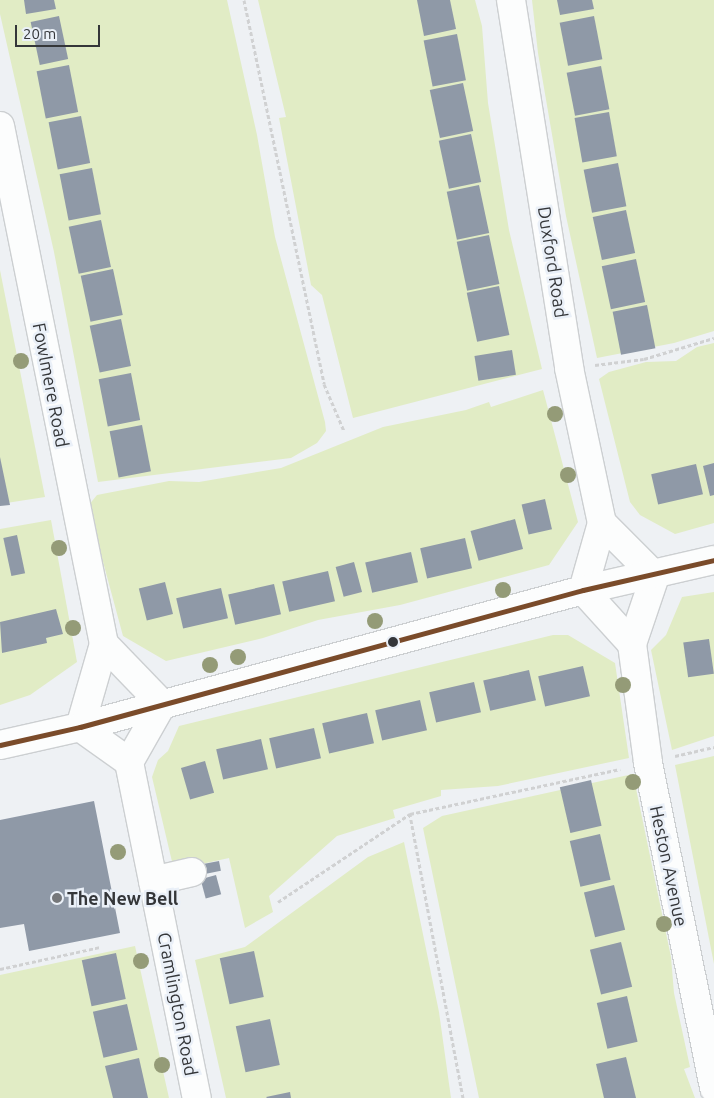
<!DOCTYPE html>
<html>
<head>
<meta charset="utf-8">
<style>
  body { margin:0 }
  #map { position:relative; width:714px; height:1098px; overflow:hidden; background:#eef1f4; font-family:Ubuntu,sans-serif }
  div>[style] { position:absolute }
  .green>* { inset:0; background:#e1ecc5 }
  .building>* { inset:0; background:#8f99a7; transform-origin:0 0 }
  .path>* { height:3px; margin-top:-1.5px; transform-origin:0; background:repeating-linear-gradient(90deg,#d0d1d2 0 4px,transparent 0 6.5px) }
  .roads { filter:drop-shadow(1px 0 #cccfd1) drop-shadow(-1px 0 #cccfd1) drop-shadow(0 1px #cccfd1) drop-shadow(0 -1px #cccfd1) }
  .minor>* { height:28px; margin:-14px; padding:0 14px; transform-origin:14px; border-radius:14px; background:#fcfdfd }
  .bus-1>* { height:5px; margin:-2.5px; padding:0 2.5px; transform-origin:2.5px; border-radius:2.5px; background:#7a4b2a }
  .trees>* { width:16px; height:16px; margin:-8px; border-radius:50%; background:#949b77 }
  .dots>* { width:14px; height:14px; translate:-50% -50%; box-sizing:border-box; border:2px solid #eaf0f8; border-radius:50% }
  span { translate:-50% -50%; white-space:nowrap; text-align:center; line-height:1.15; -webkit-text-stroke:5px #eaf0f8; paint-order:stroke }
  .street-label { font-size:18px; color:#343639 }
  .poi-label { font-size:18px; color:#343639; font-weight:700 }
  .left { translate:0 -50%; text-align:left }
  .scale { position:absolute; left:15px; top:25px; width:85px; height:22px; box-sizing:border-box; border:2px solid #343639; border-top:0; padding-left:6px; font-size:15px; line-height:18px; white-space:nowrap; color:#343639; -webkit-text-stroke:4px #eaf0f8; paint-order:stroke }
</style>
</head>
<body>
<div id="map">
  <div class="green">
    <div style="clip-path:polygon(0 0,227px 0,257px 135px,275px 237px,325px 422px,326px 431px,317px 443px,291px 458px,98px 482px,54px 252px,0 14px)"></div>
    <div style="clip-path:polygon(258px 0,475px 0,482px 26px,488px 103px,509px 230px,542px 369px,353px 418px,322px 295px,311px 285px,279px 118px,286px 117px)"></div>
    <div style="clip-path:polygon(532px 0,714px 0,714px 331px,674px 343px,597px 358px,566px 216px,538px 53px)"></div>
    <div style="clip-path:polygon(0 270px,45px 497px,0 504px)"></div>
    <div style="clip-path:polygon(714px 343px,714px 523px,675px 534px,640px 515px,630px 502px,599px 379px,609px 372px,646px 362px,676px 361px,697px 347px)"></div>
    <div style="clip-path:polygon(543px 390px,578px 522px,549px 565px,400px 605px,318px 620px,263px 638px,166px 661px,123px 636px,88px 506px,97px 495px,169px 481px,199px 482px,281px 468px,383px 427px,466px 410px,489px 402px,491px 407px)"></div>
    <div style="clip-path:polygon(51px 520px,77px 662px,30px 695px,0 705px,0 529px)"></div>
    <div style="clip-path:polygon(714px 592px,714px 736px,672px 750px,651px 650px,666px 635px,682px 597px)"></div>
    <div style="clip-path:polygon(553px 635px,568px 635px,615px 663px,629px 758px,498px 786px,441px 790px,441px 796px,393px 810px,395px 818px,337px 836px,269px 896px,273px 912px,245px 928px,229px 858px,174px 870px,152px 777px,158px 760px,168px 751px,179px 726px)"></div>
    <div style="clip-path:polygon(714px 756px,714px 964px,675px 765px)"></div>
    <div style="clip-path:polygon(633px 774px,671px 957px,674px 993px,690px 1067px,684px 1069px,695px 1098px,479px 1098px,423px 828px,442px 816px)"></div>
    <div style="clip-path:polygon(404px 842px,439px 1012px,451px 1098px,226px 1098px,195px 960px,245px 947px,368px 857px)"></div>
    <div style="clip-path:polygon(135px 946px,169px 1098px,0 1098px,0 975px)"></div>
  </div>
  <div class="building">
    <div style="clip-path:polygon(24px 0,54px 0,56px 9px,26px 14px)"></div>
    <div style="clip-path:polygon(417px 0,450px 0,456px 29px,424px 36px)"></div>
    <div style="clip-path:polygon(557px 0,592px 0,594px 9px,560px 15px)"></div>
    <div style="left:59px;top:16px;width:44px;height:29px;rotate:78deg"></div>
    <div style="left:594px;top:16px;width:44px;height:35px;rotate:79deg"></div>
    <div style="left:457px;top:34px;width:47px;height:34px;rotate:79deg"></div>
    <div style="left:69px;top:65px;width:48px;height:33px;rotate:79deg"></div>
    <div style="left:601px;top:66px;width:44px;height:35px;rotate:79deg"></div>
    <div style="left:463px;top:83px;width:49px;height:34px;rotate:78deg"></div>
    <div style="left:609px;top:112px;width:45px;height:35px;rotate:80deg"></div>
    <div style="left:81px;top:116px;width:48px;height:33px;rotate:79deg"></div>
    <div style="left:471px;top:134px;width:49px;height:33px;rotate:78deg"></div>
    <div style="left:618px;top:163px;width:44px;height:35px;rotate:79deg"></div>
    <div style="left:92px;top:168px;width:47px;height:33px;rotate:79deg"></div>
    <div style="left:479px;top:185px;width:49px;height:33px;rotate:78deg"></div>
    <div style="left:626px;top:210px;width:44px;height:34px;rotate:78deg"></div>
    <div style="left:101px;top:220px;width:48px;height:33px;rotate:78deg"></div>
    <div style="left:489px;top:235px;width:50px;height:33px;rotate:78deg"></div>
    <div style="left:636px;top:259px;width:44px;height:35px;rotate:78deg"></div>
    <div style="left:113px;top:269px;width:47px;height:33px;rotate:78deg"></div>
    <div style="left:499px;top:286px;width:50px;height:33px;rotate:78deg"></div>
    <div style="left:647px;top:305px;width:44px;height:35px;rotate:79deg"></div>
    <div style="left:121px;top:319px;width:48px;height:32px;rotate:78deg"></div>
    <div style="left:512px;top:350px;width:25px;height:38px;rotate:81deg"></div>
    <div style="left:131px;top:373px;width:48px;height:33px;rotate:79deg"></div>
    <div style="left:142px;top:425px;width:47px;height:33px;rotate:79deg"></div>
    <div style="clip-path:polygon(0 457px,10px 505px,0 506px)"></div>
    <div style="clip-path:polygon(714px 463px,714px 495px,710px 496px,703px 466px)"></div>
    <div style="left:696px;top:464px;width:31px;height:46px;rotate:77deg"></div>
    <div style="left:545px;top:499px;width:31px;height:24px;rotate:77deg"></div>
    <div style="left:515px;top:519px;width:31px;height:46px;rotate:75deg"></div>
    <div style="left:17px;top:535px;width:39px;height:14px;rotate:78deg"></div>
    <div style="left:465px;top:538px;width:31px;height:46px;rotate:77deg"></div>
    <div style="left:411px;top:552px;width:31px;height:47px;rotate:77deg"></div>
    <div style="left:354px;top:562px;width:31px;height:19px;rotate:75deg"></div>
    <div style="left:328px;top:571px;width:31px;height:47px;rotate:77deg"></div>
    <div style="left:165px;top:582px;width:33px;height:27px;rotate:76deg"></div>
    <div style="left:274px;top:584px;width:31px;height:47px;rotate:77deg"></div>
    <div style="left:221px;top:588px;width:31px;height:46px;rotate:77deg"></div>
    <div style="clip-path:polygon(56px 609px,63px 634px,46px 638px,47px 643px,2px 653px,0 622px)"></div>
    <div style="left:709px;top:639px;width:35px;height:26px;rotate:82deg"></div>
    <div style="left:583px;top:666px;width:31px;height:46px;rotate:77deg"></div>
    <div style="left:529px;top:670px;width:31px;height:47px;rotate:77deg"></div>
    <div style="left:474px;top:682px;width:31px;height:46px;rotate:77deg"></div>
    <div style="left:420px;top:700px;width:31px;height:46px;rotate:77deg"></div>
    <div style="left:367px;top:713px;width:31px;height:46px;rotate:77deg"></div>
    <div style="left:314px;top:728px;width:31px;height:46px;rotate:77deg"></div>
    <div style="left:261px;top:739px;width:31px;height:46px;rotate:77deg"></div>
    <div style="left:205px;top:761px;width:33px;height:25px;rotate:74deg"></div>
    <div style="left:591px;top:780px;width:47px;height:32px;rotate:77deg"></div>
    <div style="clip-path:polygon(94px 801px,120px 933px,29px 951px,24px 924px,0 928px,0 820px)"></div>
    <div style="left:600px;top:834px;width:47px;height:31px;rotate:77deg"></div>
    <div style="left:219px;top:861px;width:10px;height:20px;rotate:79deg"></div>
    <div style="left:216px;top:875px;width:20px;height:16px;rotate:75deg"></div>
    <div style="left:614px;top:885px;width:46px;height:31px;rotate:76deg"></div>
    <div style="left:621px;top:942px;width:46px;height:32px;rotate:76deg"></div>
    <div style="left:254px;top:951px;width:47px;height:35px;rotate:78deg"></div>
    <div style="left:116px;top:953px;width:47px;height:35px;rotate:78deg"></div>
    <div style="left:627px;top:996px;width:47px;height:31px;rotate:77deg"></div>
    <div style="left:127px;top:1004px;width:47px;height:35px;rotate:77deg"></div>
    <div style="left:270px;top:1019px;width:47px;height:35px;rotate:78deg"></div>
    <div style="clip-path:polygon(626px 1057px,636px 1098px,604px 1098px,596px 1064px)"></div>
    <div style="clip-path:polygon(139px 1058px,148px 1098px,113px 1098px,105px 1066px)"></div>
    <div style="clip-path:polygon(290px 1092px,291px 1098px,267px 1098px,266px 1097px)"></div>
  </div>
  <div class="path">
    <div style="left:244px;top:0;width:392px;rotate:78.2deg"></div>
    <div style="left:324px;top:384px;width:51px;rotate:66.9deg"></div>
    <div style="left:595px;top:365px;width:49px;rotate:-7deg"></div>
    <div style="left:644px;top:359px;width:73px;rotate:-16.7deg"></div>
    <div style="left:675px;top:756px;width:40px;rotate:-13deg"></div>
    <div style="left:278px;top:902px;width:159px;rotate:-33.7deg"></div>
    <div style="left:0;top:969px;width:102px;rotate:-12.4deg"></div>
    <div style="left:463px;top:1098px;width:289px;rotate:-100.6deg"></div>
    <div style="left:410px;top:814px;width:215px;rotate:-12.1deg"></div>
  </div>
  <div class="roads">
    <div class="minor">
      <div style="left:511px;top:0;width:373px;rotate:81deg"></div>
      <div style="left:569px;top:368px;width:158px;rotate:78deg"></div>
      <div style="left:602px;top:523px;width:70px;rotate:105.8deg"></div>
      <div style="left:0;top:126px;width:528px;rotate:78.65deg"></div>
      <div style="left:104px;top:644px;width:86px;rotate:106.1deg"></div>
      <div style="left:602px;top:523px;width:75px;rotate:45deg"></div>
      <div style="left:655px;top:576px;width:72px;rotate:108.7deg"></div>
      <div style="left:632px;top:644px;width:120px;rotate:82.3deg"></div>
      <div style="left:648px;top:763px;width:332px;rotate:78.5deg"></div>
      <div style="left:583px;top:590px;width:73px;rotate:47.8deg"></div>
      <div style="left:104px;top:644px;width:83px;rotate:46deg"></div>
      <div style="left:162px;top:704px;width:67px;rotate:119.6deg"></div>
      <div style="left:129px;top:762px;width:343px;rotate:78.6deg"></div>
      <div style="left:80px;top:727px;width:60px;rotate:35.5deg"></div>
      <div style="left:0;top:745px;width:82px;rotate:-12.7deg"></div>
      <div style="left:80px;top:727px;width:521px;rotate:-15.24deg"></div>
      <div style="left:583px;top:590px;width:134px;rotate:-12.9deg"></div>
      <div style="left:153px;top:881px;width:40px;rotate:-13deg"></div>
    </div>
  </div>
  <div class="bus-1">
    <div style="left:0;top:745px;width:82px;rotate:-12.7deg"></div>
    <div style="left:80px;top:727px;width:521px;rotate:-15.24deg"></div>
    <div style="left:583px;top:590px;width:134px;rotate:-12.9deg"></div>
  </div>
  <div class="trees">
    <div style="left:21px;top:361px"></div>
    <div style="left:555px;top:414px"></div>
    <div style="left:568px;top:475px"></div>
    <div style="left:59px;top:548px"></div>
    <div style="left:503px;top:590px"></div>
    <div style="left:375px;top:621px"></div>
    <div style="left:73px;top:628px"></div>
    <div style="left:238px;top:657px"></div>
    <div style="left:210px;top:665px"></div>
    <div style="left:623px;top:685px"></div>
    <div style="left:633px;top:782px"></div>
    <div style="left:118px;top:852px"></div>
    <div style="left:664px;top:924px"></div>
    <div style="left:141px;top:961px"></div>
    <div style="left:162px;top:1065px"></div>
  </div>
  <div class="dots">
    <div style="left:393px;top:642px;background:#343639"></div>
    <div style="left:57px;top:898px;background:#75777a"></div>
  </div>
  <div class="street-label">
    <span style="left:553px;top:262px;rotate:81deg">Duxford Road</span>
    <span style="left:51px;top:385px;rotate:79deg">Fowlmere Road</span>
    <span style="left:669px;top:866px;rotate:78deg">Heston Avenue</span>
    <span style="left:178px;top:1004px;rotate:79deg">Cramlington Road</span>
  </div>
  <div class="poi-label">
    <span class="left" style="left:67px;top:898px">The New Bell</span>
  </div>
  <div class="scale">20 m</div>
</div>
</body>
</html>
